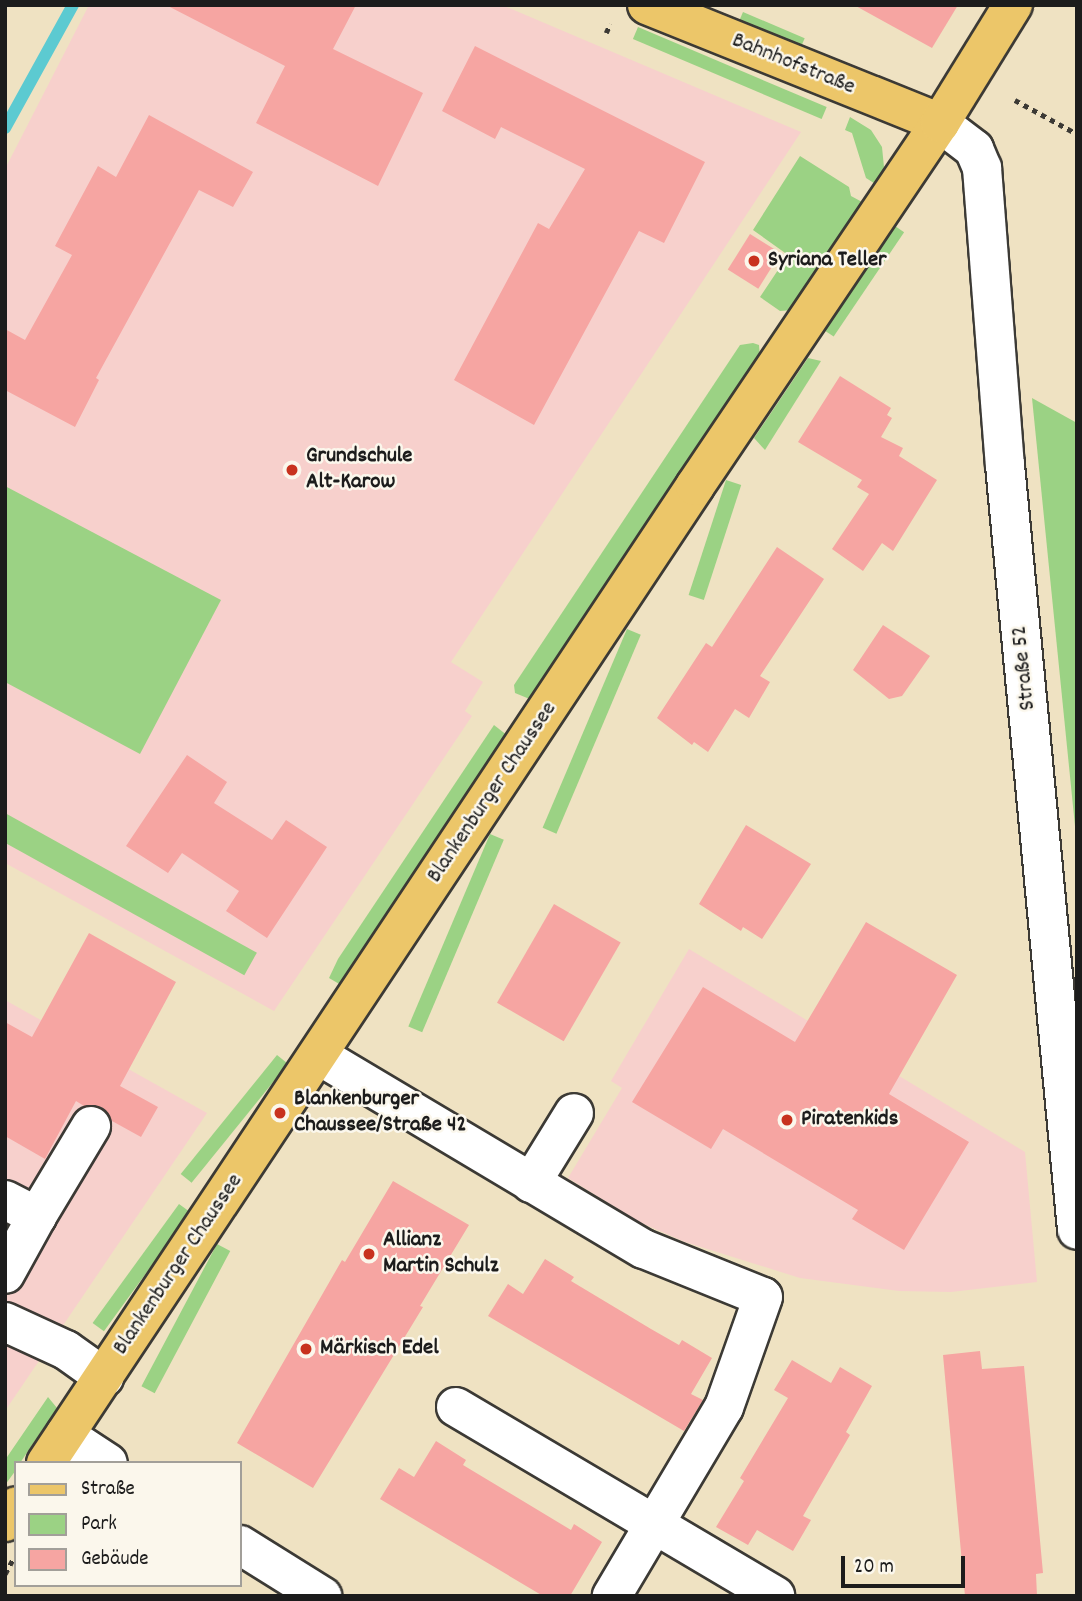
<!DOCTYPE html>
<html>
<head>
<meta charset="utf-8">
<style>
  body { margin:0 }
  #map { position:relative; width:1082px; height:1601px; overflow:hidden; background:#efe2c2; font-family:Dekko,sans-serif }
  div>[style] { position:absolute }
  .built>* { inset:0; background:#f7d0cc }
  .green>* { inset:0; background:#9bd284; transform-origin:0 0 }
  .stream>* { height:12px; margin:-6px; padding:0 6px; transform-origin:6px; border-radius:6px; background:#5ccad1 }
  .building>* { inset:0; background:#f6a5a2; transform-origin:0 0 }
  .path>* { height:4.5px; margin-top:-2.25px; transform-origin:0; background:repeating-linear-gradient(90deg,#3c3a35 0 5px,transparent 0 10px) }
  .roads { filter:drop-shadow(2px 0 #3c3a35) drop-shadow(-2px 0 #3c3a35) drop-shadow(0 2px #3c3a35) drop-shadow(0 -2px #3c3a35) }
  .minor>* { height:38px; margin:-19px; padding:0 19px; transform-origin:19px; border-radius:19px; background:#fff }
  .major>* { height:38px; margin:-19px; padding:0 19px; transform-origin:19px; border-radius:19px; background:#ecc669 }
  .dots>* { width:19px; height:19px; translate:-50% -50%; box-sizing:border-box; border:4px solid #fbf7ec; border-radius:50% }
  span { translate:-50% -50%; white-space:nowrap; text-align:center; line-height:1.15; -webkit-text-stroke:5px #fbf7ec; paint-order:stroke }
  .street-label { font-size:23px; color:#1c1c1c }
  .poi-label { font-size:23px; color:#1c1c1c; font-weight:700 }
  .left { translate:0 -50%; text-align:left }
  .frame { position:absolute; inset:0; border:7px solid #1c1c1c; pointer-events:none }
  .legend { position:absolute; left:14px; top:1461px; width:228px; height:126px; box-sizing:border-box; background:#fbf7ec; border:2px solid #a29f99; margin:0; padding:9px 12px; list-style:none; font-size:21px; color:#1c1c1c }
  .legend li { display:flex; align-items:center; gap:14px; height:35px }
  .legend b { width:35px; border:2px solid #a29f99 }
  .scale { position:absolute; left:841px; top:1556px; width:124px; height:32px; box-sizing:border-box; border:4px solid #1c1c1c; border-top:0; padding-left:9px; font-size:21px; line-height:24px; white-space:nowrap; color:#1c1c1c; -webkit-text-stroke:5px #fbf7ec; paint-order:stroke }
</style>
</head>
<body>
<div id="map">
  <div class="built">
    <div style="clip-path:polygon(89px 5px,502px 5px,801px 132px,451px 662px,483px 682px,465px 711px,472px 716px,274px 1011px,5px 863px,5px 169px)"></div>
    <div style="clip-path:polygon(689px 949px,1025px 1152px,1037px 1282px,951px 1292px,899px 1291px,800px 1278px,685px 1242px,637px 1221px,568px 1178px,622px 1088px,611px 1081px)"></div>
    <div style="clip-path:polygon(5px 1000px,207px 1113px,5px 1411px)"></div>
  </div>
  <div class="green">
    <div style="left:743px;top:12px;width:67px;height:12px;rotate:23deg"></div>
    <div style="left:638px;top:27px;width:205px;height:13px;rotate:23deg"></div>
    <div style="clip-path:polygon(850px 117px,871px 130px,882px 147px,884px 167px,877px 185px,866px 178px,852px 133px,845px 130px)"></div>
    <div style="clip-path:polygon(800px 156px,849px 187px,851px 196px,864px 203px,793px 310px,780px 311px,760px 297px,788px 255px,753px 230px)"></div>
    <div style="left:895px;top:226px;width:11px;height:126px;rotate:34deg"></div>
    <div style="clip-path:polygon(753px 343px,759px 345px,760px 359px,532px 700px,515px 693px,514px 685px,740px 345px)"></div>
    <div style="clip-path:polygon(808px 358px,821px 361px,765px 450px,754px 438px)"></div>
    <div style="clip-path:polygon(1032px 398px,1077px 423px,1077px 846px)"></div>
    <div style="left:726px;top:480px;width:16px;height:121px;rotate:18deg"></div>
    <div style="clip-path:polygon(5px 486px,221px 600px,140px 754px,5px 682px)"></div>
    <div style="left:627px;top:629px;width:15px;height:216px;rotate:23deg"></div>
    <div style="clip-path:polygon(494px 725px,508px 736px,341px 985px,329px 978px,338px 959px)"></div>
    <div style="left:5px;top:813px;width:288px;height:26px;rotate:29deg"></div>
    <div style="left:490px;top:834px;width:15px;height:209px;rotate:23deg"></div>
    <div style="left:277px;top:1055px;width:14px;height:153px;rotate:39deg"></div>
    <div style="left:179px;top:1204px;width:14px;height:147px;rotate:36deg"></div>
    <div style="left:217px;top:1244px;width:15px;height:161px;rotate:28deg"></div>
    <div style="clip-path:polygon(48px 1397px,57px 1408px,20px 1463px,16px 1463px,16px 1470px,5px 1485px,5px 1460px)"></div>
  </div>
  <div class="stream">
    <div style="left:5px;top:128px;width:141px;rotate:-61.1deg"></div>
  </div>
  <div class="building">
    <div style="clip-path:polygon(166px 5px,356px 5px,333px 49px,423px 93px,378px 186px,256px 123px,285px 66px)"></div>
    <div style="clip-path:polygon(854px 5px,958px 5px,932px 48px)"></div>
    <div style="clip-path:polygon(475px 46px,705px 162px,664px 243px,639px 231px,534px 425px,454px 380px,538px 223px,549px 229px,585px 169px,501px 127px,495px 139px,442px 111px)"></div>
    <div style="clip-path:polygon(149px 115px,253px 172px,233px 207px,199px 190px,96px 378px,99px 380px,75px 427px,5px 390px,5px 329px,25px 340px,72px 255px,55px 246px,98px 166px,116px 177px)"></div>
    <div style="left:750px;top:234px;width:36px;height:42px;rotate:32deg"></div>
    <div style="clip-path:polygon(840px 376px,891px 408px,887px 415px,892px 418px,881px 437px,903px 448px,899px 456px,937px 480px,893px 551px,882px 543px,863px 571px,832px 549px,869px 494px,857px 487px,862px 480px,798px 442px)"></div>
    <div style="clip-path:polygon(777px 547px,824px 579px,760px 676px,770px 682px,749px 718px,735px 709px,708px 752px,694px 742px,692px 745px,657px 718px,706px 643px,712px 647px)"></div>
    <div style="clip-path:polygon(883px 625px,930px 656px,902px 696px,889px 699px,853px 670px)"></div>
    <div style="clip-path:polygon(187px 755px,227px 782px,214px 803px,272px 840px,286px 820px,327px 847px,267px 938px,226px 911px,239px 891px,182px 853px,168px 873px,126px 846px)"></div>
    <div style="clip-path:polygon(746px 825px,811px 864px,762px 939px,743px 927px,741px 931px,699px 904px)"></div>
    <div style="left:554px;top:904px;width:77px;height:114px;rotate:30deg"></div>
    <div style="clip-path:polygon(866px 922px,957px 975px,889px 1094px,969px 1142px,904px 1250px,852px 1219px,858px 1210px,723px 1129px,711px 1149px,632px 1102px,703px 987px,795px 1042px)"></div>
    <div style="clip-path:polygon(89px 933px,176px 982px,120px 1086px,158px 1107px,141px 1137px,112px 1121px,102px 1107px,84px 1106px,76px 1101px,45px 1159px,5px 1136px,5px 1022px,32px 1037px)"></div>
    <div style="clip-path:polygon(393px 1181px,469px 1225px,420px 1306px,423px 1307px,313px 1488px,237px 1443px,342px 1260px,345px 1262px)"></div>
    <div style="clip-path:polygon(545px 1259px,574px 1277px,571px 1281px,651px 1329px,679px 1345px,682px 1340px,712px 1358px,691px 1394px,703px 1400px,684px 1431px,488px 1316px,508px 1284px,523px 1294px)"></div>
    <div style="clip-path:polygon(980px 1351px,982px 1369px,1024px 1366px,1043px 1573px,1036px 1574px,1037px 1596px,965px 1596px,943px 1355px)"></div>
    <div style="clip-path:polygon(792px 1360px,831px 1383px,840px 1367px,872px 1386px,846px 1432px,850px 1435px,803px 1516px,811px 1520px,793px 1551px,757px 1530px,748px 1545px,716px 1527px,744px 1481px,740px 1478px,788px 1398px,774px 1390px)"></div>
    <div style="clip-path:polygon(436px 1441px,466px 1460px,463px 1465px,571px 1530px,574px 1524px,602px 1542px,570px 1596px,543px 1596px,380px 1499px,399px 1468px,414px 1477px)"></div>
  </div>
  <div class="path">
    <div style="left:606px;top:33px;width:10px;rotate:-66deg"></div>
    <div style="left:1015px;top:100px;width:71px;rotate:28.7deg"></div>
    <div style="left:5px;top:1574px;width:17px;rotate:-62deg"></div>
  </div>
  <div class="roads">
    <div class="minor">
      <div style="left:940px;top:123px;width:43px;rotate:37.4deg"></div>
      <div style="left:974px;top:149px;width:21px;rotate:67deg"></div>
      <div style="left:982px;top:168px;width:298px;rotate:85.6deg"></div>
      <div style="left:1005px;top:465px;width:768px;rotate:84.62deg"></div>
      <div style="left:318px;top:1055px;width:379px;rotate:30.8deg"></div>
      <div style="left:644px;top:1249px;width:128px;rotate:22deg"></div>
      <div style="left:763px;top:1297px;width:117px;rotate:109.5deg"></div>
      <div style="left:724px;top:1407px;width:220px;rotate:120.7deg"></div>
      <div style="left:531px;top:1183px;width:82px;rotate:-58.4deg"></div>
      <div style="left:5px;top:1200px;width:36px;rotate:27deg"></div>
      <div style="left:37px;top:1216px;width:66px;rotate:118.9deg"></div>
      <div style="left:37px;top:1216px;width:105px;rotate:-59deg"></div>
      <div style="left:5px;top:1322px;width:67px;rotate:24.7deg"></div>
      <div style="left:66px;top:1350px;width:47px;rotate:35.4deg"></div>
      <div style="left:456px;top:1407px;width:371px;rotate:30.6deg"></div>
      <div style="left:65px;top:1435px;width:51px;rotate:33.1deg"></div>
      <div style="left:240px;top:1545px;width:97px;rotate:31.9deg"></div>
    </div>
    <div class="major">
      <div style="left:647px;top:5px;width:316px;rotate:21.9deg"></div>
      <div style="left:46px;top:1463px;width:1173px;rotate:-56.4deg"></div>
      <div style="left:695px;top:486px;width:438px;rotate:-56deg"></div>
      <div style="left:940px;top:123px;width:139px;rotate:-58.3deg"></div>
      <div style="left:5px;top:1522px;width:19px;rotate:-55deg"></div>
    </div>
  </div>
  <div class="dots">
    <div style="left:754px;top:261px;background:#c8321e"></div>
    <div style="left:292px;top:470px;background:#c8321e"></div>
    <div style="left:280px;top:1113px;background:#c8321e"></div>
    <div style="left:787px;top:1120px;background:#c8321e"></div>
    <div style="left:369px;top:1254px;background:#c8321e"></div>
    <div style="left:306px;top:1349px;background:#c8321e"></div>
  </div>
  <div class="street-label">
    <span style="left:793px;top:65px;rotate:22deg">Bahnhofstraße</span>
    <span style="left:1025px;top:668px;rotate:-96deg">Straße 52</span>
    <span style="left:493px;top:793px;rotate:-56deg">Blankenburger Chaussee</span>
    <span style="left:179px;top:1265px;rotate:-56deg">Blankenburger Chaussee</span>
  </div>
  <div class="poi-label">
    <span class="left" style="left:768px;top:261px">Syriana Teller</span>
    <span class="left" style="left:306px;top:470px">Grundschule<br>Alt-Karow</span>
    <span class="left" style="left:294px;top:1113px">Blankenburger<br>Chaussee/Straße 42</span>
    <span class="left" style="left:801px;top:1120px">Piratenkids</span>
    <span class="left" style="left:383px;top:1254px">Allianz<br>Martin Schulz</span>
    <span class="left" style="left:320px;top:1349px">Märkisch Edel</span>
  </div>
  <div class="frame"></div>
  <ul class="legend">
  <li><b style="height:9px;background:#ecc669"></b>Straße</li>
  <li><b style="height:19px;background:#9bd284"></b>Park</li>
  <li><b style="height:19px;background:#f6a5a2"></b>Gebäude</li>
  </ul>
  <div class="scale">20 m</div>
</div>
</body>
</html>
